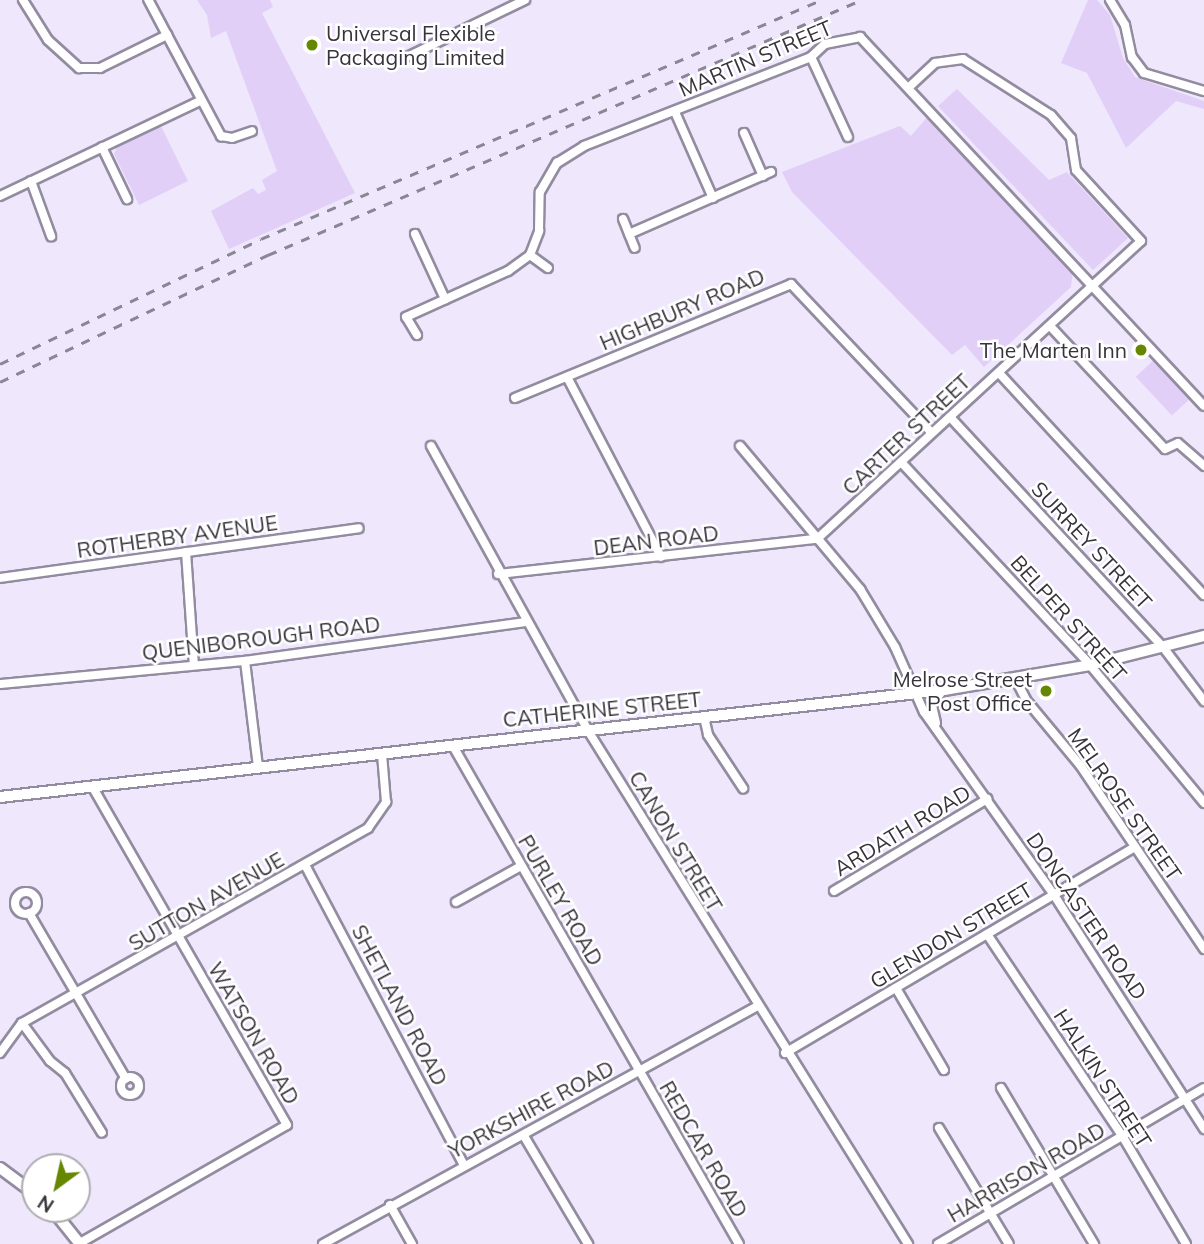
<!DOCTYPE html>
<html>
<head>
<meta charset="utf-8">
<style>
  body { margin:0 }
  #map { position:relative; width:1204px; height:1244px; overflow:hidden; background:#efe7fc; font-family:Mulish,sans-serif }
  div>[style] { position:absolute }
  .green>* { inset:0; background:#e1cff8; transform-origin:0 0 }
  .roads { filter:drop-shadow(2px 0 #938b9f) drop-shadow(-2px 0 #938b9f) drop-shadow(0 2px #938b9f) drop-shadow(0 -2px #938b9f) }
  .street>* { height:8px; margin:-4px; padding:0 4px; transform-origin:4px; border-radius:4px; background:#fff }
  .street>.ring { margin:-4px; padding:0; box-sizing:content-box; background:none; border:8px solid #fff; border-radius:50% }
  .secondary>* { height:10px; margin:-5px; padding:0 5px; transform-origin:5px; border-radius:5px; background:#fff }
  .rail>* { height:2.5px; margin-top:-1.25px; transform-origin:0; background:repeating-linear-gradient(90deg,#8c8694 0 9px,transparent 0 18px) }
  .dots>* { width:19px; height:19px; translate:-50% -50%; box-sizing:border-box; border:4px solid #fff; border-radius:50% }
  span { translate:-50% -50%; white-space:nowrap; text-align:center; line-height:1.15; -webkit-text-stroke:5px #fff; paint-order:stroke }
  .poi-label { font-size:21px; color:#36333b }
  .left { translate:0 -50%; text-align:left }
  .right { translate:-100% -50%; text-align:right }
  .street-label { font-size:21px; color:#36333b }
  .north { position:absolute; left:21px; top:1153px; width:70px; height:70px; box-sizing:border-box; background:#fff; border:2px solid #afadb1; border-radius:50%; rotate:213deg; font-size:19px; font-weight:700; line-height:28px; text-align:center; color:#36333b }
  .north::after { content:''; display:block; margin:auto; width:24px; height:32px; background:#668702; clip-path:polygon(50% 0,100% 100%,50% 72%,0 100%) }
</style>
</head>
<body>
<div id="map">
  <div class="green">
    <div style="clip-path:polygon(197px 0,270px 0,273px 7px,262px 13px,355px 193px,229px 249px,211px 211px,253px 188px,258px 194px,266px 190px,262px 180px,277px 171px,226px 31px,211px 38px,207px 15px)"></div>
    <div style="clip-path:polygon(1088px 0,1097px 0,1110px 15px,1123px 58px,1135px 77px,1204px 101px,1204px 109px,1176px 101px,1126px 148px,1087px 73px,1061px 63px)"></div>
    <div style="clip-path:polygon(957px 89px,1049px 180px,1067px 172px,1128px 238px,1093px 270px,938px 106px)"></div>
    <div style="clip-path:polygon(928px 116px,1073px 270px,1071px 287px,984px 367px,965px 345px,952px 355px,792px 192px,782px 172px,900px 126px,911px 136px)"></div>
    <div style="clip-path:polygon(159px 122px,188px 181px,139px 205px,114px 154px,119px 142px)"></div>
    <div style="left:1157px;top:357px;width:53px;height:29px;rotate:47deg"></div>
  </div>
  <div class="roads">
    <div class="street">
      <div style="left:23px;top:0;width:47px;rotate:58deg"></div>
      <div style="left:48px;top:40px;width:42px;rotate:42.1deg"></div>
      <div style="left:79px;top:68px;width:21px"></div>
      <div style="left:100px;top:68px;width:75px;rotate:-26.2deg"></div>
      <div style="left:167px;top:35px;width:40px;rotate:-118deg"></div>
      <div style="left:1110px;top:0;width:29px;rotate:59deg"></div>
      <div style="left:1125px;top:25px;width:33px;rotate:78deg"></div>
      <div style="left:1132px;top:57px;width:20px;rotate:53deg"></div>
      <div style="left:1144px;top:73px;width:63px;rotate:16.7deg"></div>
      <div style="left:167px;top:35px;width:115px;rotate:61.9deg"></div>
      <div style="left:221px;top:136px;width:11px;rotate:10deg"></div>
      <div style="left:232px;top:138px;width:21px;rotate:-19deg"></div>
      <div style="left:409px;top:56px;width:129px;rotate:-25.8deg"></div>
      <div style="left:811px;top:57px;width:88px;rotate:65.2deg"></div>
      <div style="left:675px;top:112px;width:94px;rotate:66.2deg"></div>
      <div style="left:744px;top:133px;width:47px;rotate:66.2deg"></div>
      <div style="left:102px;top:147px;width:58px;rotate:64.3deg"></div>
      <div style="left:31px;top:181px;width:59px;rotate:70deg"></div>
      <div style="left:0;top:196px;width:221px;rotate:-25.4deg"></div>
      <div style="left:623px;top:219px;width:31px;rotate:68deg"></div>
      <div style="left:415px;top:234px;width:72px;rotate:65.2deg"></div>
      <div style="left:629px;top:234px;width:155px;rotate:-23.6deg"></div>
      <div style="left:530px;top:255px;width:22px;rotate:36deg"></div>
      <div style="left:1050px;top:326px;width:168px;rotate:46.9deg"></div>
      <div style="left:1165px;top:449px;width:14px;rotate:-25deg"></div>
      <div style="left:1178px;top:443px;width:35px;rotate:41deg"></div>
      <div style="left:417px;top:335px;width:21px;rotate:-121deg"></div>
      <div style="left:406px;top:317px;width:112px;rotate:-24.3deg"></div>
      <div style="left:508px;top:271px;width:27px;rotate:-36deg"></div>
      <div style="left:530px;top:255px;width:26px;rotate:-69deg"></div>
      <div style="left:539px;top:231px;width:39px;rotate:-89deg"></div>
      <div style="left:540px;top:192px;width:34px;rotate:-60deg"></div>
      <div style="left:557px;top:163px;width:32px;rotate:-32deg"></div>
      <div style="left:584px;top:146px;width:244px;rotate:-21.4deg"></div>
      <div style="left:811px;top:57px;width:19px;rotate:-43deg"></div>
      <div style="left:825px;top:44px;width:36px;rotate:-11deg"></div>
      <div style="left:860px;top:37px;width:504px;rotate:47.01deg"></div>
      <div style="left:999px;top:373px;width:302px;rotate:47.3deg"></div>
      <div style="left:567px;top:377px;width:203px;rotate:62.4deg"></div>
      <div style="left:515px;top:398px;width:299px;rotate:-22.4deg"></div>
      <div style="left:791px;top:284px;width:205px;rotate:46.6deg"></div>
      <div style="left:950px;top:417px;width:313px;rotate:47.2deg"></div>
      <div style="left:1163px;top:647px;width:68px;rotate:52.8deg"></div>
      <div style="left:431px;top:446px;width:323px;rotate:61.1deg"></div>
      <div style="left:587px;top:729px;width:607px;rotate:58.06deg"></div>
      <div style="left:740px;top:446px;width:187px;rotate:50deg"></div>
      <div style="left:860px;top:589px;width:68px;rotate:58.9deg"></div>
      <div style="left:895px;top:647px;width:71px;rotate:66deg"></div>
      <div style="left:924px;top:712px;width:224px;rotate:54.6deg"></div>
      <div style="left:1054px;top:895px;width:278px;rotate:57.3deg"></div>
      <div style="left:901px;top:462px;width:277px;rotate:47deg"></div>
      <div style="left:1090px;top:665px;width:179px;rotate:50.4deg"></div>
      <div style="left:817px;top:539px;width:440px;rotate:-42.6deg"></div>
      <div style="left:1141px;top:241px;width:96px;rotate:-132.5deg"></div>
      <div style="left:1076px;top:170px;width:32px;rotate:-99deg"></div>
      <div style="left:1071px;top:138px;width:30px;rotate:-131deg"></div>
      <div style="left:1051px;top:115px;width:104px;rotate:-147.5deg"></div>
      <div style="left:963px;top:59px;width:28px;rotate:172deg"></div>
      <div style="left:935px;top:63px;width:34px;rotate:137deg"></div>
      <div style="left:186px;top:552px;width:113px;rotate:86deg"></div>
      <div style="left:498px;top:574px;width:321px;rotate:-6.3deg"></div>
      <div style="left:0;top:578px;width:362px;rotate:-7.9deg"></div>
      <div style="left:245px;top:661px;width:107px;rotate:83deg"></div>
      <div style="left:1016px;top:680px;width:22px;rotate:63deg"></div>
      <div style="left:1026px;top:700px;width:85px;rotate:50.3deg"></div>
      <div style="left:1080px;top:765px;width:222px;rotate:56deg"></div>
      <div style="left:0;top:684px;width:246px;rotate:-5.4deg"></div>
      <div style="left:245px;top:661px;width:283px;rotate:-7.9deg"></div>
      <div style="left:704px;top:717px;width:18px;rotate:77deg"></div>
      <div style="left:708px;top:735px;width:64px;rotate:56.6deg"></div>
      <div style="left:936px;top:723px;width:18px;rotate:-103deg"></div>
      <div style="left:932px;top:705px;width:17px;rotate:-54deg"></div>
      <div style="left:453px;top:746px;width:574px;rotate:60.13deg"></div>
      <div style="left:305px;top:865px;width:337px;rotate:62.1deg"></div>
      <div style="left:834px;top:891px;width:179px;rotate:-31deg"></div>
      <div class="ring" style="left:15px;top:892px;width:14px;height:14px"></div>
      <div style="left:456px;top:902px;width:74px;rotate:-29deg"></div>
      <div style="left:29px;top:913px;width:192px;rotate:59.7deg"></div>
      <div style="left:987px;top:934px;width:244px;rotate:56.2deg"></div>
      <div style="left:1123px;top:1137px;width:124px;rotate:59.5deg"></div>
      <div style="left:896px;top:988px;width:95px;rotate:59.7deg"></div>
      <div style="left:22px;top:1023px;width:47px;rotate:53.6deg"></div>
      <div style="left:50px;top:1061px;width:19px;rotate:39deg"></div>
      <div style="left:65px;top:1073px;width:70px;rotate:58.3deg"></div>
      <div style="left:0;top:1053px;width:37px;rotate:-54deg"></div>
      <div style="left:22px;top:1023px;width:397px;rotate:-29.4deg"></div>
      <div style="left:368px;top:828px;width:32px;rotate:-55deg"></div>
      <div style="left:386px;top:802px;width:48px;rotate:-94.8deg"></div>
      <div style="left:785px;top:1053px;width:406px;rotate:-30.5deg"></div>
      <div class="ring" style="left:121px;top:1077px;width:10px;height:10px"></div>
      <div style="left:1001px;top:1088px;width:182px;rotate:59.2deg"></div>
      <div style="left:939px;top:1128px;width:135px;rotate:58.9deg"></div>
      <div style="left:524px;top:1136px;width:126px;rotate:59.3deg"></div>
      <div style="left:390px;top:1205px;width:45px;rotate:60.6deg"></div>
      <div style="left:80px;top:1243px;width:238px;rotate:-29.7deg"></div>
      <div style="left:287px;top:1125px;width:390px;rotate:-119.9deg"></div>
      <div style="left:323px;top:1244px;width:495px;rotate:-28.7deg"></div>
      <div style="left:938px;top:1244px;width:308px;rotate:-30.4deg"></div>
    </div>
    <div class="secondary">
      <div style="left:0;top:797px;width:950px;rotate:-6.47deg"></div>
      <div style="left:944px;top:690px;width:148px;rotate:-9.7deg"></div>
      <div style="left:1090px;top:665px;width:118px;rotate:-14.3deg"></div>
      <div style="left:0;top:1168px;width:44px;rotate:36.6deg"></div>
      <div style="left:52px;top:1209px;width:45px;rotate:51.3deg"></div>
    </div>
  </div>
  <div class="rail">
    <div style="left:0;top:364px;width:289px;rotate:-25.6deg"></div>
    <div style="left:261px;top:239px;width:609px;rotate:-23.11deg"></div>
    <div style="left:0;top:382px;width:297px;rotate:-25.4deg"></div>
    <div style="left:268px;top:255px;width:646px;rotate:-23.27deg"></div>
  </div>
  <div class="dots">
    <div style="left:312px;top:45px;background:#668702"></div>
    <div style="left:1141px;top:350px;background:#668702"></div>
    <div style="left:1046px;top:691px;background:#668702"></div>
  </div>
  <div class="poi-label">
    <span class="left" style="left:326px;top:45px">Universal Flexible<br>Packaging Limited</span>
    <span class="right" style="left:1127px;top:350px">The Marten Inn</span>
    <span class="right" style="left:1032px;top:691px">Melrose Street<br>Post Office</span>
  </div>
  <div class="street-label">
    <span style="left:755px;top:58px;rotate:-23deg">MARTIN STREET</span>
    <span style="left:682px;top:309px;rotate:-23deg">HIGHBURY ROAD</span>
    <span style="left:906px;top:434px;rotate:-43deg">CARTER STREET</span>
    <span style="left:177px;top:536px;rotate:-8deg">ROTHERBY AVENUE</span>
    <span style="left:656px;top:540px;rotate:-7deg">DEAN ROAD</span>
    <span style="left:1092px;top:545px;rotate:47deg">SURREY STREET</span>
    <span style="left:1069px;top:618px;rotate:48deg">BELPER STREET</span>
    <span style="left:261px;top:638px;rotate:-7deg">QUENIBOROUGH ROAD</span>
    <span style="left:602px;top:709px;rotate:-6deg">CATHERINE STREET</span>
    <span style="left:1125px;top:804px;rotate:55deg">MELROSE STREET</span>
    <span style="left:902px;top:830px;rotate:-31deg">ARDATH ROAD</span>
    <span style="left:676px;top:841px;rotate:59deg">CANON STREET</span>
    <span style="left:561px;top:900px;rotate:60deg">PURLEY ROAD</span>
    <span style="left:206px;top:901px;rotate:-30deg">SUTTON AVENUE</span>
    <span style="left:1087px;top:916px;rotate:56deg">DONCASTER ROAD</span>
    <span style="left:951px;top:935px;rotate:-31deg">GLENDON STREET</span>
    <span style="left:400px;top:1005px;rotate:62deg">SHETLAND ROAD</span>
    <span style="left:254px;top:1033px;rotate:60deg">WATSON ROAD</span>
    <span style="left:1103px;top:1078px;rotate:57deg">HALKIN STREET</span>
    <span style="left:531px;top:1109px;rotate:-28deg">YORKSHIRE ROAD</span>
    <span style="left:704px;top:1149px;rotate:60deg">REDCAR ROAD</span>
    <span style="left:1026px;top:1172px;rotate:-30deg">HARRISON ROAD</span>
  </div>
  <div class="north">N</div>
</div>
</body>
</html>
